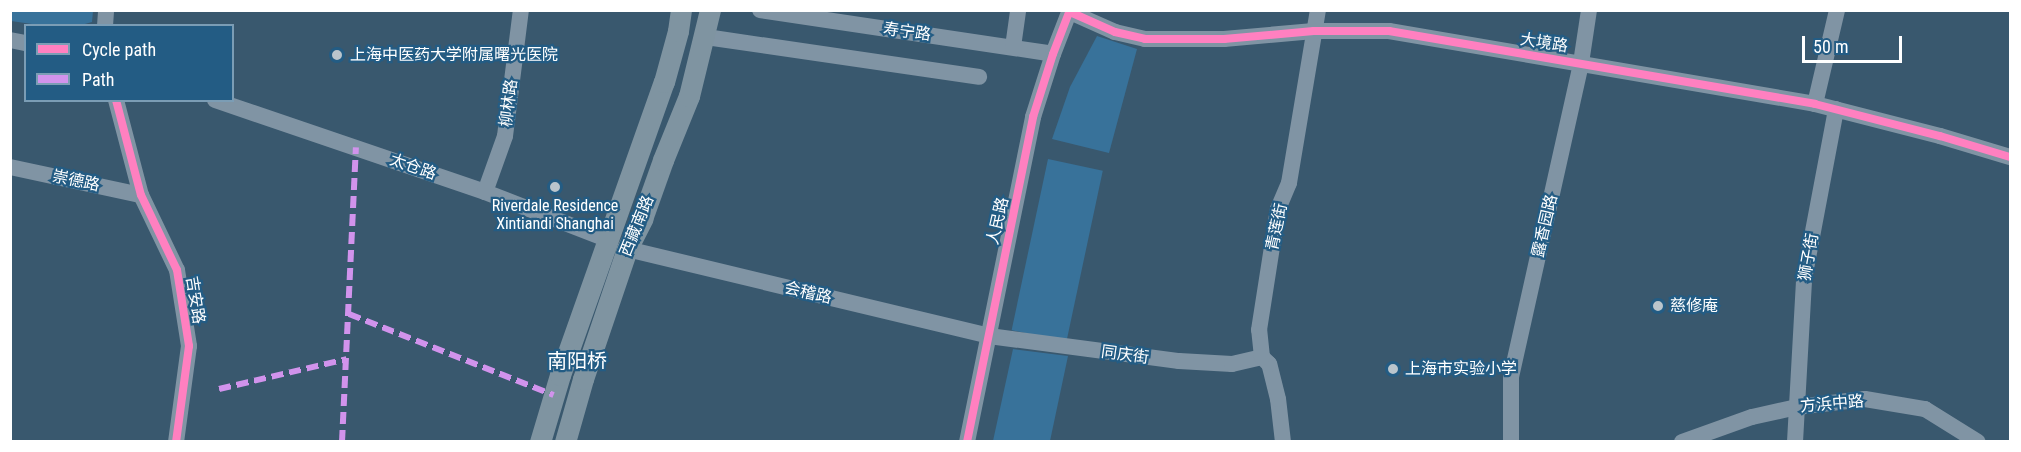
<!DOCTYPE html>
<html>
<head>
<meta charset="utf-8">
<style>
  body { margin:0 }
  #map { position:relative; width:2021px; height:452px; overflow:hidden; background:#39586e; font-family:"Roboto Condensed","Noto Sans SC",sans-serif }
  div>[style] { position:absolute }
  .green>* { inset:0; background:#38729a; transform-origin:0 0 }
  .minor>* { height:16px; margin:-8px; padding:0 8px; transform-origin:8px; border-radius:8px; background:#8094a4 }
  .major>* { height:21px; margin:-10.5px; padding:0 10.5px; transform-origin:10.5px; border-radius:10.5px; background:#7f94a1 }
  .quiet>* { height:6px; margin-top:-3px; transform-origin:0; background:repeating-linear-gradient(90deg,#d193ec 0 12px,transparent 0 18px) }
  .cycleway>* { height:8px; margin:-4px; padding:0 4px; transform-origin:4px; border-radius:4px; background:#ff80c0 }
  .dots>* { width:16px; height:16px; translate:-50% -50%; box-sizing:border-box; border:3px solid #235c84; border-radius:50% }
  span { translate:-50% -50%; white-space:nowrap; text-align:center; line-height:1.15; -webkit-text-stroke:4.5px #235c84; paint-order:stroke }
  .street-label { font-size:16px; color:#fff }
  .poi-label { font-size:16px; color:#fff }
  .left { translate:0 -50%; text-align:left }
  .quarter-label { font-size:20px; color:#fff }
  .frame { position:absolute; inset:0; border:12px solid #fff; pointer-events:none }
  .legend { position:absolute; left:24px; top:24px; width:210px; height:78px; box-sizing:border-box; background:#235c84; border:2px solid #7b9db5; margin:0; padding:8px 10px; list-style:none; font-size:18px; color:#fff }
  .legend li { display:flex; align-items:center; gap:12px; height:30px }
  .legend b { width:30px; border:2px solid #7b9db5 }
  .scale { position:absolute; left:1802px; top:36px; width:100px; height:27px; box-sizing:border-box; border:3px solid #fff; border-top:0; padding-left:8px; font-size:18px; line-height:21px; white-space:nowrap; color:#fff; -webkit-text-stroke:4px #235c84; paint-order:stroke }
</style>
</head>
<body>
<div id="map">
  <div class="green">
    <div style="clip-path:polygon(10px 11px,11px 10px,93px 11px,92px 22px,78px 26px,39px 25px,11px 21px)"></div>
    <div style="clip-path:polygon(1097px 36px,1137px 49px,1109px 153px,1052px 139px,1070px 87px)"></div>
    <div style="left:1048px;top:159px;width:56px;height:175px;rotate:12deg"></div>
    <div style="clip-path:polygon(1013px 349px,1068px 356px,1050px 441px,993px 441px)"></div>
  </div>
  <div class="minor">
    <div style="left:760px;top:10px;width:296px;rotate:8.5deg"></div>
    <div style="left:1070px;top:12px;width:49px;rotate:24deg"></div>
    <div style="left:1115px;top:32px;width:31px;rotate:13deg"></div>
    <div style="left:1145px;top:39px;width:79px"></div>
    <div style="left:1224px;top:39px;width:90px;rotate:-5.1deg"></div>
    <div style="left:1314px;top:31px;width:75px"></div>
    <div style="left:1389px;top:31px;width:432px;rotate:9.7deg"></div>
    <div style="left:1815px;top:104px;width:129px;rotate:14.4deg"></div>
    <div style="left:1940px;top:136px;width:73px;rotate:16.7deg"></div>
    <div style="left:105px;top:26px;width:16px;rotate:-86deg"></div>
    <div style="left:706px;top:37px;width:276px;rotate:8.3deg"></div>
    <div style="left:10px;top:40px;width:16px;rotate:11deg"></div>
    <div style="left:1013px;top:47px;width:37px;rotate:-82deg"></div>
    <div style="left:116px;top:100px;width:98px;rotate:75.3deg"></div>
    <div style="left:141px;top:195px;width:83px;rotate:64.4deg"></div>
    <div style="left:177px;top:270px;width:77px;rotate:81deg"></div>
    <div style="left:189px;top:346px;width:97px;rotate:97.7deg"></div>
    <div style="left:215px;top:100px;width:285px;rotate:18.8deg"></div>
    <div style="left:485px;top:192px;width:133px;rotate:21.2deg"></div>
    <div style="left:1815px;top:104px;width:97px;rotate:-76.8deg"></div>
    <div style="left:10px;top:167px;width:134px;rotate:12.1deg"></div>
    <div style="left:485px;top:192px;width:59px;rotate:-70.3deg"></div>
    <div style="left:505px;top:136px;width:127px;rotate:-82.8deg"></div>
    <div style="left:627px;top:249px;width:372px;rotate:13.5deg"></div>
    <div style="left:989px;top:336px;width:192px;rotate:7.5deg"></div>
    <div style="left:1179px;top:361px;width:53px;rotate:3.2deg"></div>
    <div style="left:1232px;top:364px;width:31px;rotate:-13deg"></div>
    <div style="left:967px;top:442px;width:332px;rotate:-78.5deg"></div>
    <div style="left:1033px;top:117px;width:66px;rotate:-72.4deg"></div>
    <div style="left:1053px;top:54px;width:47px;rotate:-68.9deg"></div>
    <div style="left:1283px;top:442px;width:43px;rotate:-96.6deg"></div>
    <div style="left:1278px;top:399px;width:36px;rotate:-104deg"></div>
    <div style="left:1269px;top:364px;width:10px;rotate:-135deg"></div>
    <div style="left:1262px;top:357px;width:27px;rotate:-96deg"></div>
    <div style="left:1259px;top:330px;width:122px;rotate:-81.1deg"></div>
    <div style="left:1278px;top:209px;width:28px;rotate:-67deg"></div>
    <div style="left:1289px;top:183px;width:175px;rotate:-80.5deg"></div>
    <div style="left:1511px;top:442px;width:65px;rotate:-90deg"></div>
    <div style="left:1511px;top:377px;width:322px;rotate:-77.4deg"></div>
    <div style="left:1581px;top:63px;width:54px;rotate:-81.4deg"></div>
    <div style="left:1682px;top:442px;width:74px;rotate:-19.7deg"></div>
    <div style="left:1752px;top:417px;width:46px;rotate:-12.5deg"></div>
    <div style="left:1797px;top:407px;width:68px;rotate:-6.7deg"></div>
    <div style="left:1865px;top:399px;width:61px;rotate:9.5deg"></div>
    <div style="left:1925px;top:409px;width:62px;rotate:31.9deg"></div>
    <div style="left:1795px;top:442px;width:163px;rotate:-86.8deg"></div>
    <div style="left:1804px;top:279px;width:173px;rotate:-79.3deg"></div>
  </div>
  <div class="major">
    <div style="left:540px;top:442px;width:70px;rotate:-73.4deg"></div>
    <div style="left:560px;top:375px;width:311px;rotate:-70.5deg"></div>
    <div style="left:664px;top:82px;width:53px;rotate:-74.6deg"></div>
    <div style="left:678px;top:31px;width:21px;rotate:-82deg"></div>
    <div style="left:565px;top:442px;width:66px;rotate:-74.1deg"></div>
    <div style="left:583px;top:379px;width:137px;rotate:-71.3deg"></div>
    <div style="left:627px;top:249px;width:34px;rotate:-63deg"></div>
    <div style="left:642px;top:219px;width:63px;rotate:-70.4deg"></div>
    <div style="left:663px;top:160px;width:69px;rotate:-67.9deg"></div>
    <div style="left:689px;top:96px;width:89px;rotate:-76.3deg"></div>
  </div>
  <div class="quiet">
    <div style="left:349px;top:314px;width:220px;rotate:21.6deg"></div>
    <div style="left:219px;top:389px;width:131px;rotate:-13.2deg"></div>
    <div style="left:342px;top:442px;width:295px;rotate:-87.3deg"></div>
  </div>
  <div class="cycleway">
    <div style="left:1070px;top:12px;width:49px;rotate:24deg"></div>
    <div style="left:1115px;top:32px;width:31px;rotate:13deg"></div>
    <div style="left:1145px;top:39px;width:79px"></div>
    <div style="left:1224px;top:39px;width:90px;rotate:-5.1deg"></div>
    <div style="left:1314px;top:31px;width:75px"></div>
    <div style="left:1389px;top:31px;width:432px;rotate:9.7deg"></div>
    <div style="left:1815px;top:104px;width:129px;rotate:14.4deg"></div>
    <div style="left:1940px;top:136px;width:73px;rotate:16.7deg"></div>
    <div style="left:116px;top:100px;width:98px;rotate:75.3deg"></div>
    <div style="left:141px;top:195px;width:83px;rotate:64.4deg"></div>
    <div style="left:177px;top:270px;width:77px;rotate:81deg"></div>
    <div style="left:189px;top:346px;width:97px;rotate:97.7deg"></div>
    <div style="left:967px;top:442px;width:332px;rotate:-78.5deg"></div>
    <div style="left:1033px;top:117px;width:66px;rotate:-72.4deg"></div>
    <div style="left:1053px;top:54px;width:47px;rotate:-68.9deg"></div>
  </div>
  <div class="dots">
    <div style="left:337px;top:55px;background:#bac5cc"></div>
    <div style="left:555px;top:187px;background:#bac5cc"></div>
    <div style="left:1658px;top:306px;background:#bac5cc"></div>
    <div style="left:1393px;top:369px;background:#bac5cc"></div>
  </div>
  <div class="street-label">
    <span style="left:907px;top:32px;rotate:8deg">寿宁路</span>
    <span style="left:1544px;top:43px;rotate:9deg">大境路</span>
    <span style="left:509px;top:103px;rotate:-83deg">柳林路</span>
    <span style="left:413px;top:167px;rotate:19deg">太仓路</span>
    <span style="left:76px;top:181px;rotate:12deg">崇德路</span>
    <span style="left:998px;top:221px;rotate:-77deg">人民路</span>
    <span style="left:637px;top:226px;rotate:-68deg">西藏南路</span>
    <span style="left:1545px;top:226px;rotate:-77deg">露香园路</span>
    <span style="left:1277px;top:227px;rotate:-78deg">青莲街</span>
    <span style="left:1809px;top:257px;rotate:-80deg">狮子街</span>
    <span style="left:808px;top:293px;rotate:13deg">会稽路</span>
    <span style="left:195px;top:300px;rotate:81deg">吉安路</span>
    <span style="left:1125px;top:355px;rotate:8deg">同庆街</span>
    <span style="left:1832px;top:404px;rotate:-5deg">方浜中路</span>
  </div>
  <div class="poi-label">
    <span class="left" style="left:350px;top:55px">上海中医药大学附属曙光医院</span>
    <span style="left:555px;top:215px">Riverdale Residence<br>Xintiandi Shanghai</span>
    <span class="left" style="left:1670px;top:306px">慈修庵</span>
    <span class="left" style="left:1405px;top:369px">上海市实验小学</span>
  </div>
  <div class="quarter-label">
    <span style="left:577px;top:361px">南阳桥</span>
  </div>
  <div class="frame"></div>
  <ul class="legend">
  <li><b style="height:8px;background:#ff80c0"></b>Cycle path</li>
  <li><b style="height:8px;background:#d193ec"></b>Path</li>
  </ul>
  <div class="scale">50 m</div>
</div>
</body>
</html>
